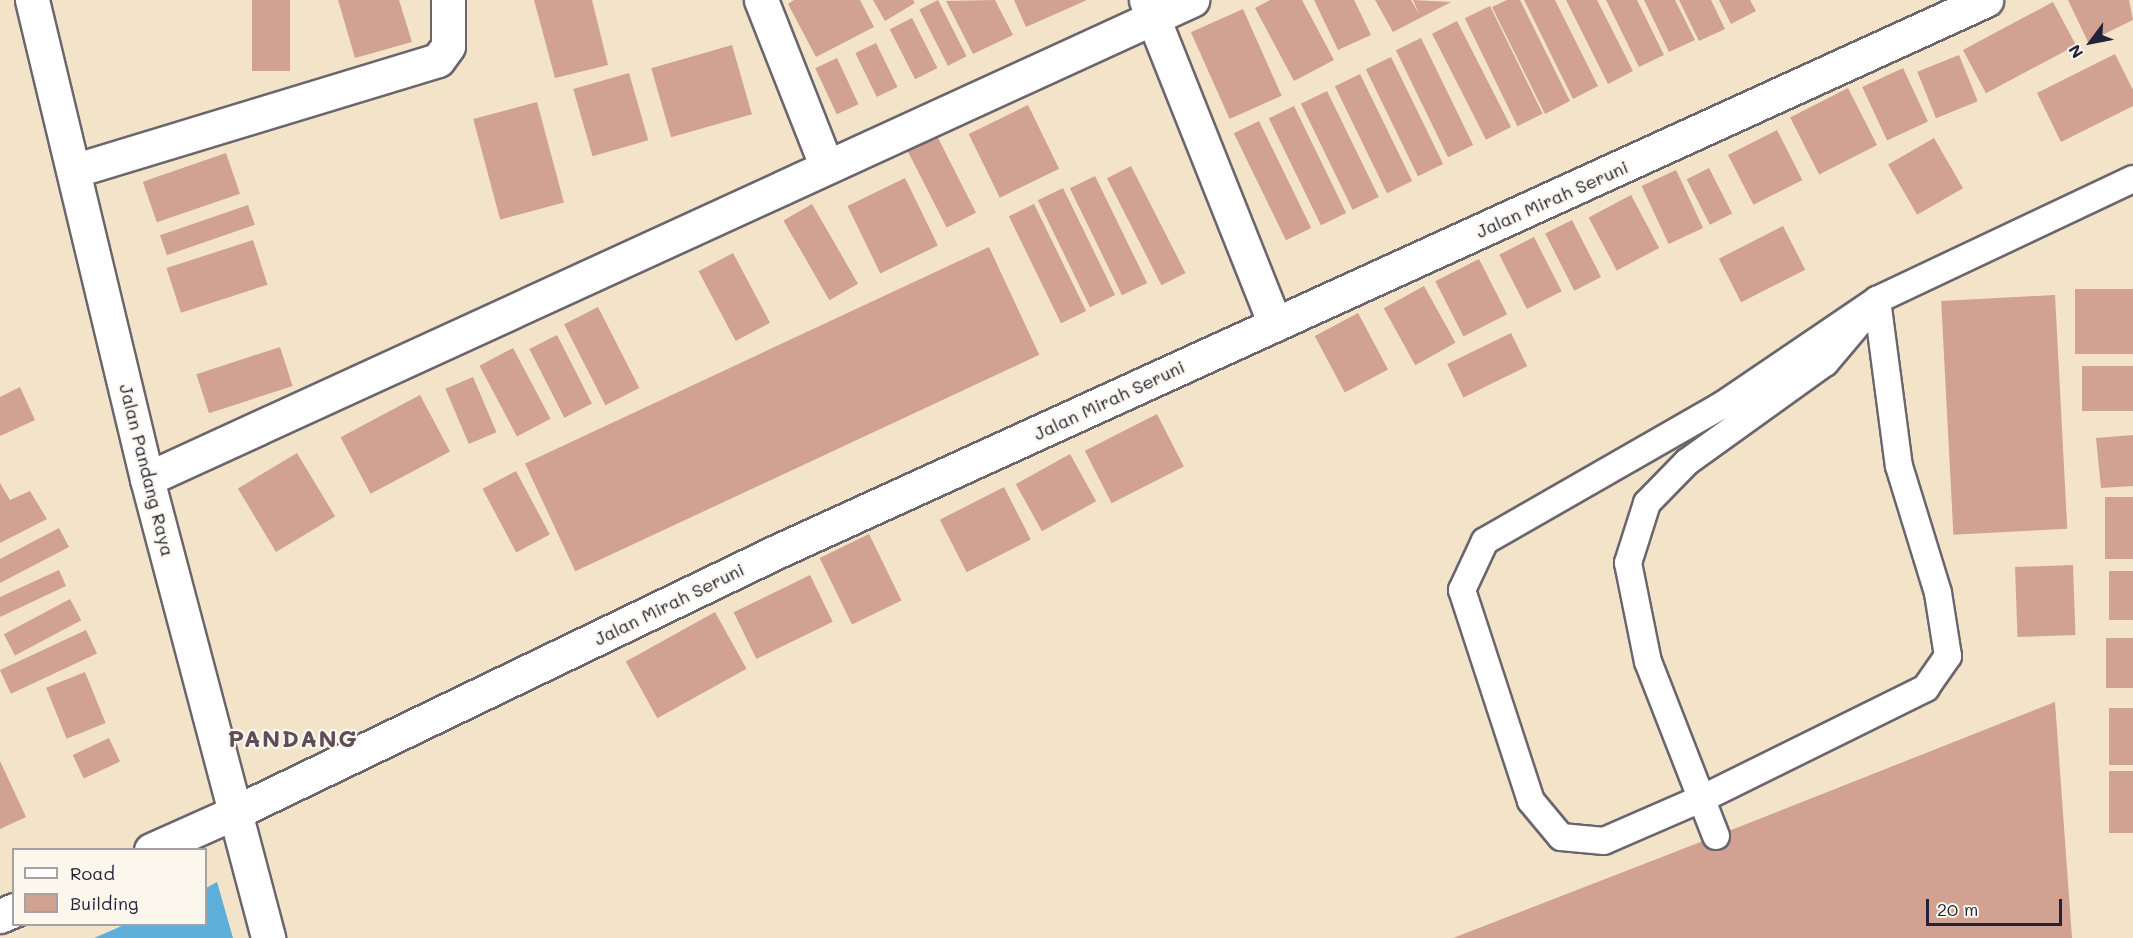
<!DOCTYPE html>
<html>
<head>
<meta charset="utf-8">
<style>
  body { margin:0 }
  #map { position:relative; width:2133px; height:938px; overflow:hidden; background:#f3e4c9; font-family:Mali,sans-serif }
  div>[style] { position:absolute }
  .water>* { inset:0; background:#5daed8 }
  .building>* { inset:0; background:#d1a192; transform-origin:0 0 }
  .roads { filter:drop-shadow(2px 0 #6b666d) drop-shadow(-2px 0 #6b666d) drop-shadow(0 2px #6b666d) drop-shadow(0 -2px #6b666d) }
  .lane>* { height:26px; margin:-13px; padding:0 13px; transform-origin:13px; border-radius:13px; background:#fff }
  .street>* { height:33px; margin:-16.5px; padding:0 16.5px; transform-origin:16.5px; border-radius:16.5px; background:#fff }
  .secondary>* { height:33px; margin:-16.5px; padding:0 16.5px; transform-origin:16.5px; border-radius:16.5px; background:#fff }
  span { translate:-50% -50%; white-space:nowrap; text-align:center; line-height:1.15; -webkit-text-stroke:4.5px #fbf7ec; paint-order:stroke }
  .street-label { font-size:18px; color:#22223b }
  .district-label { font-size:24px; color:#5f4e59; font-weight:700; letter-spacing:1.5px }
  .legend { position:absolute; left:12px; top:848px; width:195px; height:78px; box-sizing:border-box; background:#fbf7ec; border:2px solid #a4a2a5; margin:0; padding:8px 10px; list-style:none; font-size:18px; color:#22223b }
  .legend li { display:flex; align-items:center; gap:12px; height:30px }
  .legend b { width:30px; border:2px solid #a4a2a5 }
  .north { position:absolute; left:2061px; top:12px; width:60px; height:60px; -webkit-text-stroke:4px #fbf7ec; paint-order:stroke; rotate:238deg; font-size:16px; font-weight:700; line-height:24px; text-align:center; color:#22223b }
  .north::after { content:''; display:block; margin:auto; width:21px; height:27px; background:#22223b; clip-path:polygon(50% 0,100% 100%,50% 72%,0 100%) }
  .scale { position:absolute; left:1926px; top:899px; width:136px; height:27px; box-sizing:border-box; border:3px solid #22223b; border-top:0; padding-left:8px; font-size:18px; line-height:21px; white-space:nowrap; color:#22223b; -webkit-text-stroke:4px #fbf7ec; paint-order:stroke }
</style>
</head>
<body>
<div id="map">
  <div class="water">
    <div style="clip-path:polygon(217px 882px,233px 938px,94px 938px,124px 925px,206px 924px,206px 888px)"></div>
  </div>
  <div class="building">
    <div style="left:252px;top:0;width:38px;height:71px"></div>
    <div style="clip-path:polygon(338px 0,399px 0,412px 42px,355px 58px)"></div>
    <div style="clip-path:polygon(534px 0,592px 0,608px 65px,555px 78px)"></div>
    <div style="clip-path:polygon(794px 0,860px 0,874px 27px,816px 57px,788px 4px)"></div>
    <div style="clip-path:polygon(873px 0,913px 0,915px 3px,885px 21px)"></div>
    <div style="left:938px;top:0;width:63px;height:21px;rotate:63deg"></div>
    <div style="clip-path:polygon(995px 0,1013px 35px,973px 54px,946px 1px)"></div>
    <div style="clip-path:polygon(1014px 0,1087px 0,1026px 27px)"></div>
    <div style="clip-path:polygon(1270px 0,1302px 0,1334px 60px,1294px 81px,1255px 8px)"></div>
    <div style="clip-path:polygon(1314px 0,1354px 0,1371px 35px,1338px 50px)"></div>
    <div style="clip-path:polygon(1375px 0,1411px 0,1419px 14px,1413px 0,1451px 2px,1393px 32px)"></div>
    <div style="clip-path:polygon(1507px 0,1520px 0,1570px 101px,1545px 114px,1492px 7px)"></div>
    <div style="clip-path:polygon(1524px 0,1555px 0,1598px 86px,1573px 99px)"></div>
    <div style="clip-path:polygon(1566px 0,1597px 0,1633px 71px,1608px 84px)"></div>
    <div style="clip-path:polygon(1606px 0,1637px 0,1664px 55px,1639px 67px)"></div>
    <div style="clip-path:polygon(1644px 0,1675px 0,1695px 40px,1669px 52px)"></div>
    <div style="clip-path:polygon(1679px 0,1711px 0,1725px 29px,1699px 41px)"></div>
    <div style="clip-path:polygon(1719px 0,1750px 0,1756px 11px,1731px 24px)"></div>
    <div style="clip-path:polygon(2068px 0,2129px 0,2133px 20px,2088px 42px)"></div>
    <div style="left:2053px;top:2px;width:49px;height:102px;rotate:62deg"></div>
    <div style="left:1490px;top:6px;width:120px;height:28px;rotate:64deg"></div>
    <div style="left:1243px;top:9px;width:95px;height:57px;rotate:66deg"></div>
    <div style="left:912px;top:18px;width:56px;height:25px;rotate:63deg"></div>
    <div style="left:1457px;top:21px;width:119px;height:28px;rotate:63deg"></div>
    <div style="left:1421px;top:38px;width:119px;height:28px;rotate:64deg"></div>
    <div style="left:876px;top:43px;width:49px;height:23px;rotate:64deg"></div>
    <div style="left:732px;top:45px;width:72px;height:84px;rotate:74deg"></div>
    <div style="clip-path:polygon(2115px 54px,2133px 90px,2133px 106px,2061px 142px,2037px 93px)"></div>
    <div style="left:1959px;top:55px;width:50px;height:45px;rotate:68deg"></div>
    <div style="left:1391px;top:57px;width:119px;height:28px;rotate:64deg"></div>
    <div style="left:837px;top:58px;width:51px;height:24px;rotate:65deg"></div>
    <div style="left:1903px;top:68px;width:59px;height:45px;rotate:65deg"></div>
    <div style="left:629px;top:73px;width:70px;height:58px;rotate:74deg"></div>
    <div style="left:1360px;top:74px;width:119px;height:28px;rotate:64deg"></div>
    <div style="left:1848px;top:88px;width:64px;height:65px;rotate:63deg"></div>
    <div style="left:1327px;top:91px;width:118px;height:29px;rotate:64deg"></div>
    <div style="left:537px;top:102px;width:104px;height:66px;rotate:75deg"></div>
    <div style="left:1028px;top:105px;width:71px;height:66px;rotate:64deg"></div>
    <div style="left:1294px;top:106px;width:119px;height:28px;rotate:64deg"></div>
    <div style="left:1259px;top:121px;width:119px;height:28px;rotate:64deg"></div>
    <div style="left:1777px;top:130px;width:56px;height:55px;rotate:63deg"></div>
    <div style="left:937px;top:136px;width:86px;height:33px;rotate:63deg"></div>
    <div style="left:1934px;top:138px;width:58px;height:53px;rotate:60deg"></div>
    <div style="left:226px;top:153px;width:43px;height:88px;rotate:71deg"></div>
    <div style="left:1131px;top:166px;width:120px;height:27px;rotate:63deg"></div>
    <div style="left:1709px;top:168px;width:51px;height:25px;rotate:63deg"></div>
    <div style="left:1676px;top:170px;width:64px;height:38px;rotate:65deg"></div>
    <div style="left:1095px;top:176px;width:119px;height:28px;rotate:64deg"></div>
    <div style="left:905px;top:178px;width:75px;height:64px;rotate:64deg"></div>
    <div style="left:1063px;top:188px;width:119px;height:28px;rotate:64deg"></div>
    <div style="left:1631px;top:195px;width:60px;height:48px;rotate:62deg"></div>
    <div style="left:812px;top:204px;width:92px;height:33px;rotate:60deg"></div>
    <div style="left:1034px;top:204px;width:119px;height:28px;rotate:64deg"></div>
    <div style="left:248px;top:205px;width:21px;height:93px;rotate:71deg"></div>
    <div style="left:1572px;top:220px;width:64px;height:30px;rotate:63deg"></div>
    <div style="left:1783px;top:226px;width:49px;height:72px;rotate:63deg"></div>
    <div style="left:1534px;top:237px;width:61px;height:39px;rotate:63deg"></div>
    <div style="left:253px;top:240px;width:47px;height:91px;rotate:72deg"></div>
    <div style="left:989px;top:247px;width:119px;height:512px;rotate:65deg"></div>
    <div style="left:733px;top:253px;width:79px;height:39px;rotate:62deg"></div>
    <div style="left:1479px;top:259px;width:62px;height:49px;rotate:63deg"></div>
    <div style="left:1424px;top:286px;width:65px;height:46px;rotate:61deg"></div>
    <div style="left:2133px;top:289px;width:65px;height:58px;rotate:90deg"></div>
    <div style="left:2055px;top:295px;width:234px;height:114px;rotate:87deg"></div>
    <div style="left:598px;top:307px;width:91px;height:38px;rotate:63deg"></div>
    <div style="left:1358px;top:313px;width:64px;height:49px;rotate:62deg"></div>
    <div style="left:1511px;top:333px;width:37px;height:71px;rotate:64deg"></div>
    <div style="left:557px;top:335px;width:77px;height:31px;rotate:63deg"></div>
    <div style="left:280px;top:347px;width:41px;height:88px;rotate:72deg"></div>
    <div style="left:513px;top:348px;width:80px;height:38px;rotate:62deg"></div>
    <div style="left:2133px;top:366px;width:45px;height:51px;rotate:90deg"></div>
    <div style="left:473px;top:377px;width:60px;height:30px;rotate:67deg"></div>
    <div style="clip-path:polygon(20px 387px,35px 420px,0 436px,0 397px)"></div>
    <div style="left:420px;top:395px;width:64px;height:90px;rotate:62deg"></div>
    <div style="left:1157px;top:414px;width:59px;height:81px;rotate:63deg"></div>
    <div style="clip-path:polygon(2133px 435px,2133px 486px,2101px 488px,2096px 438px)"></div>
    <div style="left:297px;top:453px;width:74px;height:69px;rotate:59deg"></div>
    <div style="left:1070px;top:454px;width:54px;height:62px;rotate:61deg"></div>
    <div style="left:516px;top:471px;width:72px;height:38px;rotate:62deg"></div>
    <div style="clip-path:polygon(0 483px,10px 500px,30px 491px,47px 519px,0 543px)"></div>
    <div style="left:1004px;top:487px;width:59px;height:72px;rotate:63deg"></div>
    <div style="left:2133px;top:497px;width:62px;height:28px;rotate:90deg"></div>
    <div style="clip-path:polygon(59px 528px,69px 547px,0 583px,0 559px)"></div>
    <div style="left:869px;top:534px;width:74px;height:55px;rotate:64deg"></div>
    <div style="left:2073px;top:565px;width:70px;height:58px;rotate:88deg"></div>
    <div style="clip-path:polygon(59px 570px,66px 586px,0 617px,0 597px)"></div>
    <div style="left:2109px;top:571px;width:24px;height:49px"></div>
    <div style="left:810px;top:575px;width:52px;height:85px;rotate:64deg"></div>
    <div style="left:70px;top:599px;width:24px;height:75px;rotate:62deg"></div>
    <div style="left:715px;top:612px;width:65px;height:102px;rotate:61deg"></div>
    <div style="left:86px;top:630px;width:26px;height:95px;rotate:65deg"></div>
    <div style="left:2133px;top:638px;width:50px;height:27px;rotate:90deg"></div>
    <div style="left:85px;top:672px;width:55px;height:42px;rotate:68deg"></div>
    <div style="clip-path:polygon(2055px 702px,2072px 938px,1453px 938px,1716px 836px)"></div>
    <div style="left:2109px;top:708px;width:24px;height:57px"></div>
    <div style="left:109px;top:738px;width:26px;height:40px;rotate:65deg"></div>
    <div style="clip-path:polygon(0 761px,26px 817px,0 829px)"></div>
    <div style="left:2109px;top:771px;width:24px;height:62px"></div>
  </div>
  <div class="roads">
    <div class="lane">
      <div style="left:1877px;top:300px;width:167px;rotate:82.5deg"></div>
      <div style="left:1899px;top:466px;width:133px;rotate:72.9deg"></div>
      <div style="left:1938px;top:593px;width:64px;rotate:81deg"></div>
      <div style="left:1948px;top:656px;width:39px;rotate:125deg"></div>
      <div style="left:1926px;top:688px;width:246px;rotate:153.7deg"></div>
      <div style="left:1705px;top:797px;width:110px;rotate:156.5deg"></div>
      <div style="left:1604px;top:841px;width:43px;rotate:-174.7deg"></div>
      <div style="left:1561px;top:837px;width:47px;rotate:-129.8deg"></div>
      <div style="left:1531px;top:801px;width:222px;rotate:-108.1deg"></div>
      <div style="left:1462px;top:590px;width:54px;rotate:-64.9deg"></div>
      <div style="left:1485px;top:541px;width:272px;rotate:-29.8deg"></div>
      <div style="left:1721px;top:406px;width:189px;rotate:-34.2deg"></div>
      <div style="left:1877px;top:300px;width:283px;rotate:-25.3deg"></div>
      <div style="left:1716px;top:836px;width:187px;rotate:-111.3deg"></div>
      <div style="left:1648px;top:662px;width:101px;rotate:-101.4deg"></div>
      <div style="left:1628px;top:563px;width:63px;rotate:-72.4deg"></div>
      <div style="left:1647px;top:503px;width:57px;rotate:-45.7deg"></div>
      <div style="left:1687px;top:462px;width:170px;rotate:-35.7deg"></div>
      <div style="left:1825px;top:363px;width:51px;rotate:-49.8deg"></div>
    </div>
    <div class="street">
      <div style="left:761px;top:0;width:177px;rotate:68.5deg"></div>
      <div style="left:1146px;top:0;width:349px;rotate:68.3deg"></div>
      <div style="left:76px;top:170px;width:378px;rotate:-16.9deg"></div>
      <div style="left:438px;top:60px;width:17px;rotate:-54deg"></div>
      <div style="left:448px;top:46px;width:46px;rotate:-90deg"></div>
      <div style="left:147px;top:479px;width:1150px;rotate:-24.63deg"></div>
      <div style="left:151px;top:850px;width:95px;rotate:-24.1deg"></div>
      <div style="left:0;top:916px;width:15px;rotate:-23deg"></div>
    </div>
    <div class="secondary">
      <div style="left:32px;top:0;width:493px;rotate:76.5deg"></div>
      <div style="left:147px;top:479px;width:475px;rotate:75.2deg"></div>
      <div style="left:238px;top:811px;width:599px;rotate:-25.71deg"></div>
      <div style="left:778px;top:551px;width:1328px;rotate:-24.52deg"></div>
    </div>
  </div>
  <div class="street-label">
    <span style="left:1552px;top:199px;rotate:-24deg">Jalan Mirah Seruni</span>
    <span style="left:1109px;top:400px;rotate:-25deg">Jalan Mirah Seruni</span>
    <span style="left:147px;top:470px;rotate:76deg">Jalan Pandang Raya</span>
    <span style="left:669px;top:604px;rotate:-26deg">Jalan Mirah Seruni</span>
  </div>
  <div class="district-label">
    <span style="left:293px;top:738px">PANDANG</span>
  </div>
  <ul class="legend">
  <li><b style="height:8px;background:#fff"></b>Road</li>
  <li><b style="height:16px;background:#d1a192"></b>Building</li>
  </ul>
  <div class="north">N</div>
  <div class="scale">20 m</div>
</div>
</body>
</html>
